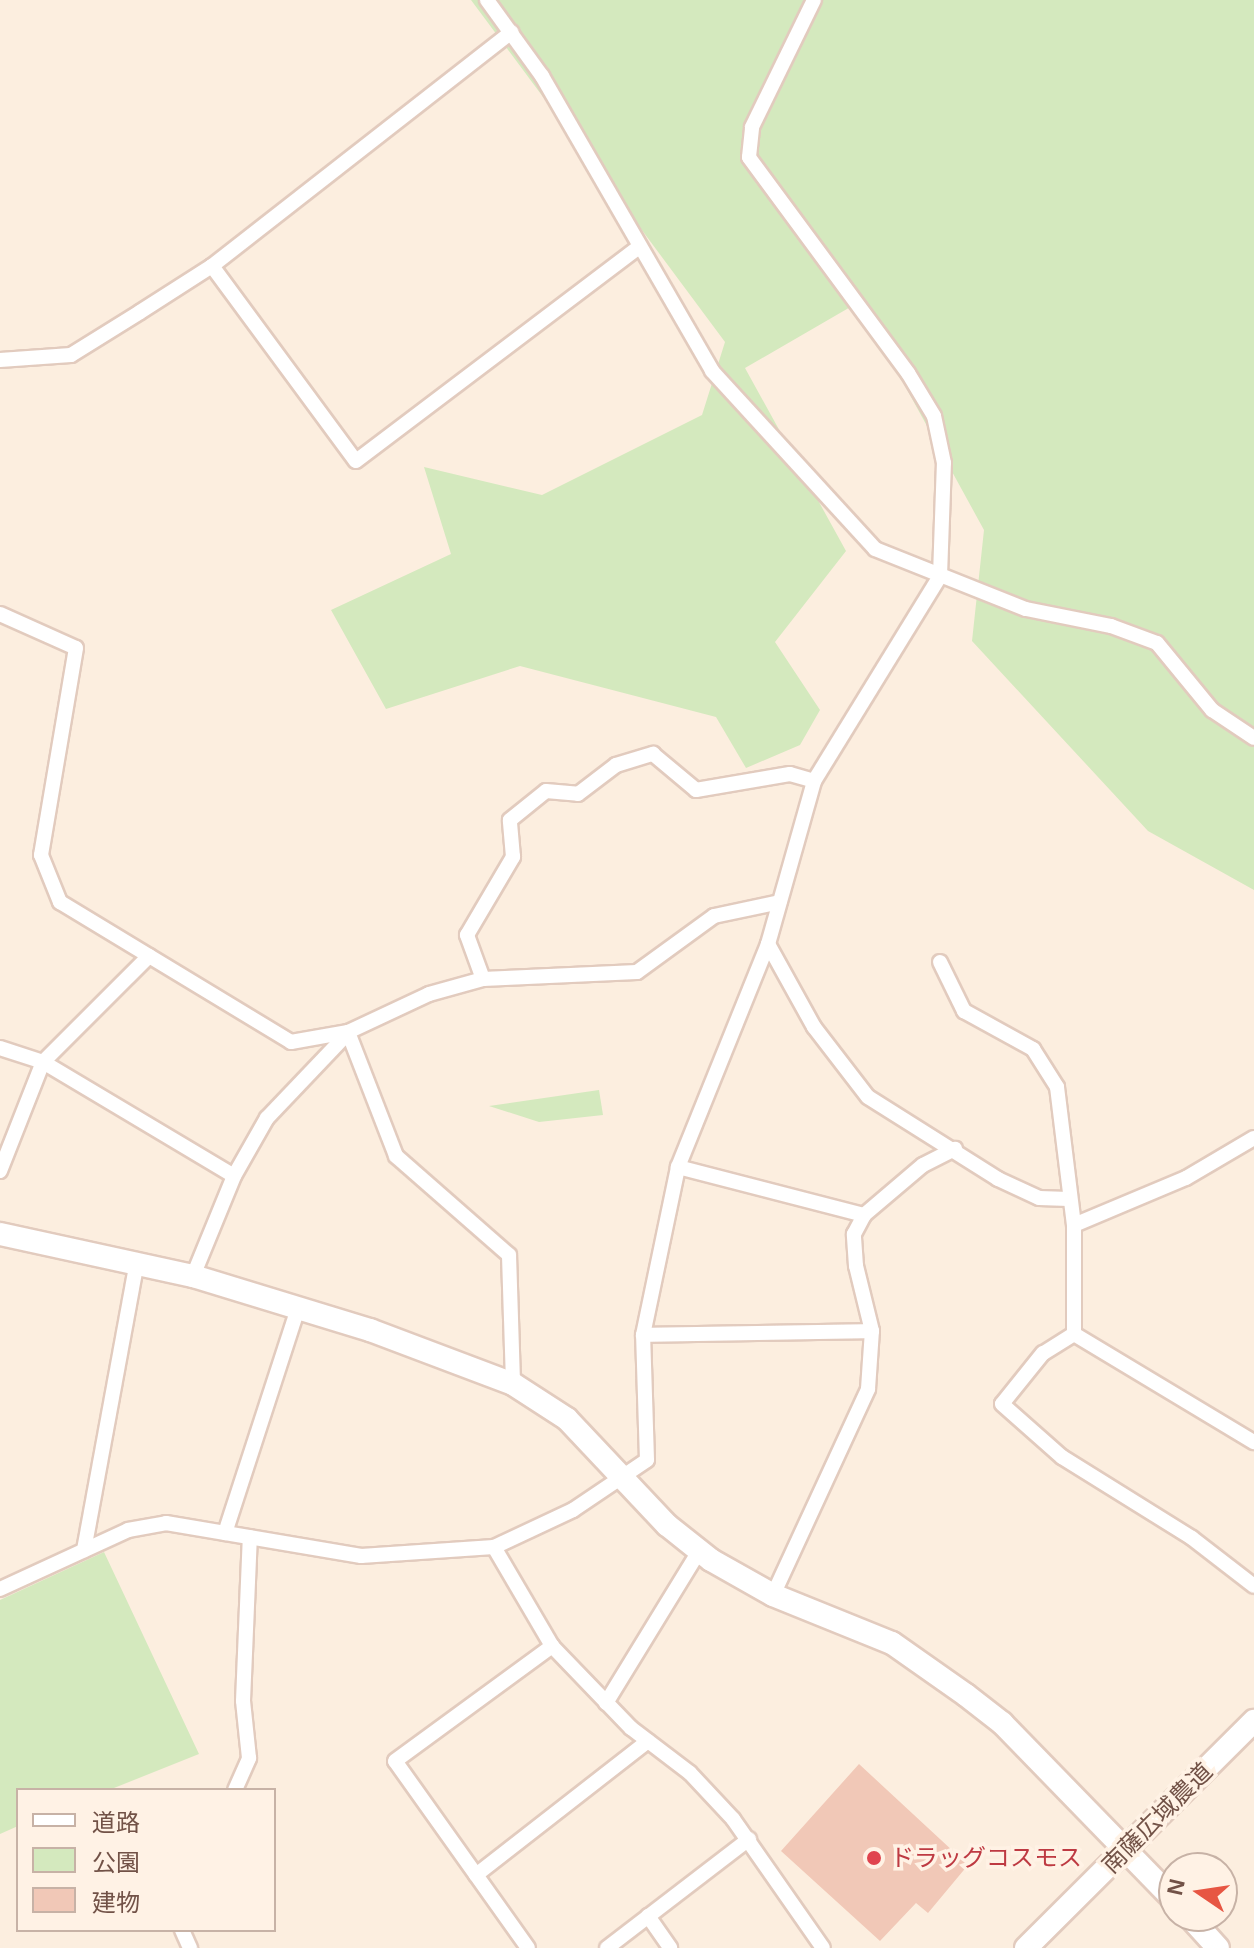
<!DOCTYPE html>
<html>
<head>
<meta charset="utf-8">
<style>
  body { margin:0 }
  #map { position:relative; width:1254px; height:1948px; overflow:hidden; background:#fceedf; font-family:Helvetica,"Noto Sans JP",sans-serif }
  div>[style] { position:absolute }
  .green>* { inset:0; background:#d4e9be }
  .building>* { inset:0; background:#f1c8b7 }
  .roads { filter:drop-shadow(2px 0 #e2cbbe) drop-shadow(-2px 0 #e2cbbe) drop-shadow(0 2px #e2cbbe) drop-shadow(0 -2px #e2cbbe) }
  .street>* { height:14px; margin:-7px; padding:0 7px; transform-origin:7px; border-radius:7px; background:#fff }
  .secondary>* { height:22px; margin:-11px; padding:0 11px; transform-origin:11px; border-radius:11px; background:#fff }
  .dots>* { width:22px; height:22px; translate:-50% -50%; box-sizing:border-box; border:4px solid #fff2e5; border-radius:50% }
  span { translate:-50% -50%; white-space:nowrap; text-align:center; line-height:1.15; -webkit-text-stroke:7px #fff2e5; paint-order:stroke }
  .street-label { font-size:24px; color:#725247 }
  .health-label { font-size:24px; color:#be3a42 }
  .left { translate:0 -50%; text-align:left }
  .legend { position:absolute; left:16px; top:1788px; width:260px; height:144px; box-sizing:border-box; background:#fff2e5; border:2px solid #c7b2a6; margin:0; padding:10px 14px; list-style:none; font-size:24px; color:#725247 }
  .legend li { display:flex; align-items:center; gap:16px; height:40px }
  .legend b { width:40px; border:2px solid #c7b2a6 }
  .north { position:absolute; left:1158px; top:1852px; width:80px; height:80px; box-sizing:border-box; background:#fff2e5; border:2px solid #c7b2a6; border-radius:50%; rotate:283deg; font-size:22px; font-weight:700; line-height:32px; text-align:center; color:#725247 }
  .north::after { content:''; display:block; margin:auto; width:28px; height:36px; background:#e75643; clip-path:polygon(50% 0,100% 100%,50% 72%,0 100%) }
</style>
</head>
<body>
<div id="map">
  <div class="green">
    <div style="clip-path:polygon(471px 0,1254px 0,1254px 890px,1148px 831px,972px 641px,984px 530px,859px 302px,745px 368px,846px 551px,775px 642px,820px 710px,800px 745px,746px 768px,716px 717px,520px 666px,386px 709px,331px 610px,451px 554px,424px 467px,542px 495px,702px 415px,725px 342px)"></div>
    <div style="clip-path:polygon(599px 1090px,603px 1115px,539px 1122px,489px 1106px)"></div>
    <div style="clip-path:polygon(104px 1552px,199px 1754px,109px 1790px,18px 1790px,18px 1826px,0 1834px,0 1600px)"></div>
  </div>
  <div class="building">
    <div style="clip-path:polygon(859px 1764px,968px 1865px,928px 1913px,916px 1903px,880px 1941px,781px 1851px)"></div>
  </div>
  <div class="roads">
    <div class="street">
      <div style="left:487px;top:0;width:94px;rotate:54.1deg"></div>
      <div style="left:542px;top:76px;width:340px;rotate:60deg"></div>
      <div style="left:712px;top:371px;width:241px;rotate:47.5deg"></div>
      <div style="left:875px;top:549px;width:162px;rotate:21.7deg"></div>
      <div style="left:1026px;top:609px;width:87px;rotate:11.3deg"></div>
      <div style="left:1111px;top:626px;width:49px;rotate:20.3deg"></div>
      <div style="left:1157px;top:643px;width:87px;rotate:50.6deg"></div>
      <div style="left:1212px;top:710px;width:50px;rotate:33.7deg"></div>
      <div style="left:212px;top:266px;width:242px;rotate:53.6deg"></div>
      <div style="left:356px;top:461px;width:355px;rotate:-37.1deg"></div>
      <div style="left:0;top:360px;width:71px;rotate:-4deg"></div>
      <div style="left:71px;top:355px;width:81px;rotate:-31.9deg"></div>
      <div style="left:140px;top:312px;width:85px;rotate:-32.6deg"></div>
      <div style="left:212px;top:266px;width:380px;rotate:-38deg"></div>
      <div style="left:0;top:614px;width:83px;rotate:24.1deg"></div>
      <div style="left:76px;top:648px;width:210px;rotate:99.6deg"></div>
      <div style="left:41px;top:855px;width:51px;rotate:68deg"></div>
      <div style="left:60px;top:902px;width:270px;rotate:31.2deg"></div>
      <div style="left:291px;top:1042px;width:58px;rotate:-10deg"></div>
      <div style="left:348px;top:1032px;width:89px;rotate:-25.1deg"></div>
      <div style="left:429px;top:994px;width:56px;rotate:-15.5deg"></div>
      <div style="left:483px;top:979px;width:154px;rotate:-2.6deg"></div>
      <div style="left:637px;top:972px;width:95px;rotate:-36deg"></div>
      <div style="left:714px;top:916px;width:67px;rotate:-12deg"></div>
      <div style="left:768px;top:944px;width:95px;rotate:61deg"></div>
      <div style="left:814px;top:1027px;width:88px;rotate:52.4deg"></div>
      <div style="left:868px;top:1097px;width:154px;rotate:32.2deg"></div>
      <div style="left:998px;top:1179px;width:45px;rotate:24.9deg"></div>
      <div style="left:1039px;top:1198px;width:30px;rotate:2deg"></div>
      <div style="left:940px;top:962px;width:55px;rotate:63.9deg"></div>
      <div style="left:964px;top:1011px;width:79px;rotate:28.8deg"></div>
      <div style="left:1033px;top:1049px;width:45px;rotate:57.7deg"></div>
      <div style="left:1057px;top:1087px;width:139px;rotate:83deg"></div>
      <div style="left:1074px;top:1225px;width:109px;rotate:90deg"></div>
      <div style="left:483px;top:979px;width:47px;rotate:-110deg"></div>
      <div style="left:467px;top:935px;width:91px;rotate:-59.5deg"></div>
      <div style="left:513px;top:857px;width:37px;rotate:-95deg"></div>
      <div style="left:510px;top:820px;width:46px;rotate:-38.9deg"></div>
      <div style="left:546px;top:791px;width:32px;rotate:5deg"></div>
      <div style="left:578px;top:794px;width:48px;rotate:-37.3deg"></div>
      <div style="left:616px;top:765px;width:39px;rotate:-17deg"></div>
      <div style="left:653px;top:754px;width:56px;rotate:39.9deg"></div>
      <div style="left:696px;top:790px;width:95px;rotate:-9.7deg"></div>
      <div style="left:790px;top:774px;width:25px;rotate:16deg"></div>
      <div style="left:348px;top:1032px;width:133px;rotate:68.8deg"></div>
      <div style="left:396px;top:1156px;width:150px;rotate:41.2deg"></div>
      <div style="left:509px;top:1255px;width:129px;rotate:88.2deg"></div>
      <div style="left:0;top:1048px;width:45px;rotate:18deg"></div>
      <div style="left:43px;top:1062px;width:222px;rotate:30.8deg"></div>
      <div style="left:234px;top:1176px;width:108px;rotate:112.3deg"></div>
      <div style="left:678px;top:1167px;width:192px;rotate:14.5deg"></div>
      <div style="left:0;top:1171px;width:117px;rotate:-68.5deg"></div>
      <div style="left:43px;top:1062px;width:150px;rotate:-45deg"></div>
      <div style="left:234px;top:1176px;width:67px;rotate:-60.4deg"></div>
      <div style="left:267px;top:1118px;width:117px;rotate:-46.4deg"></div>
      <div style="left:1074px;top:1225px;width:121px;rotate:-22.8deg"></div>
      <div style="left:1186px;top:1178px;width:79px;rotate:-30.5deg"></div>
      <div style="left:1074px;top:1334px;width:36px;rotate:148deg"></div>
      <div style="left:1043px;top:1353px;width:65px;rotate:128.8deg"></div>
      <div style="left:1002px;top:1404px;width:80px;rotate:41.5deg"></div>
      <div style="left:1062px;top:1457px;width:153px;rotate:31.9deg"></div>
      <div style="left:1192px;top:1538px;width:78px;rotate:37.7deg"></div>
      <div style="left:1074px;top:1334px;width:210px;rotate:31deg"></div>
      <div style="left:643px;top:1335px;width:229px;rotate:-1deg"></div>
      <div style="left:225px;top:1533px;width:237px;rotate:-72deg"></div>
      <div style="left:494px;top:1547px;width:115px;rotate:59.6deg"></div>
      <div style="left:552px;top:1646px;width:114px;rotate:46.1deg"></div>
      <div style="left:631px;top:1728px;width:74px;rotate:37.3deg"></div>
      <div style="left:690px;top:1773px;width:63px;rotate:46.9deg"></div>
      <div style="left:733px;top:1819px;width:157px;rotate:55.1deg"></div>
      <div style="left:84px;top:1550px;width:293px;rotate:-79.6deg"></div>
      <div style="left:0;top:1589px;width:141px;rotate:-24.7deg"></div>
      <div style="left:128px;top:1530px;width:39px;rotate:-10deg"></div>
      <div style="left:166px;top:1523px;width:198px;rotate:9.6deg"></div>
      <div style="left:361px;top:1556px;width:133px;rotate:-3.9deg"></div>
      <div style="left:494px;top:1547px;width:87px;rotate:-25.1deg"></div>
      <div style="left:573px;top:1510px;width:89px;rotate:-34deg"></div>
      <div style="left:647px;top:1460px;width:125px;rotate:-91.8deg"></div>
      <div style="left:643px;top:1335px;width:172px;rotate:-78.2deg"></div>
      <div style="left:678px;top:1167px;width:240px;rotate:-68deg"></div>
      <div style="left:768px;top:944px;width:169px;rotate:-74.2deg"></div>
      <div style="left:814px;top:781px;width:241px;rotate:-58.4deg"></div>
      <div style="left:940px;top:576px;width:113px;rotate:-88deg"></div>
      <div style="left:944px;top:463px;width:48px;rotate:-102deg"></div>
      <div style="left:934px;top:416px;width:50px;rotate:-121.2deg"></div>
      <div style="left:908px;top:373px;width:268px;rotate:-126.4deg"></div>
      <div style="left:749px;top:157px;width:30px;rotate:-84deg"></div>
      <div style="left:752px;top:127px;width:141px;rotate:-64deg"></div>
      <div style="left:773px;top:1595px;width:227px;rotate:-65.2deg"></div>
      <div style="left:868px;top:1389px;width:58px;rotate:-86.1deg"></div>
      <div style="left:872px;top:1331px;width:67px;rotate:-103.8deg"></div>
      <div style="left:856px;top:1266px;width:32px;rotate:-94deg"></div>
      <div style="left:854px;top:1234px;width:21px;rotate:-62deg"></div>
      <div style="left:864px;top:1215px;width:77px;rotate:-40.3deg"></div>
      <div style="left:923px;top:1165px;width:36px;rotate:-27deg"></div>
      <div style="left:606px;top:1703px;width:178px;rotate:-58.5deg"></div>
      <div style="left:235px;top:1790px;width:35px;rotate:-66deg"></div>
      <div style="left:249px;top:1758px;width:57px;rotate:-96deg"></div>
      <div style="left:243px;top:1701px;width:164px;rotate:-87.6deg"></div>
      <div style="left:476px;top:1875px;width:218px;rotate:-37.9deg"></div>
      <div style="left:648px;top:1916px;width:39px;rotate:55deg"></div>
      <div style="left:182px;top:1930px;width:20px;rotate:66deg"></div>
      <div style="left:528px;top:1948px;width:229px;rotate:-125.4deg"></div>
      <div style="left:395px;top:1761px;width:195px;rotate:-36.2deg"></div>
      <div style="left:607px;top:1948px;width:179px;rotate:-37.5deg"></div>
    </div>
    <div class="secondary">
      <div style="left:0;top:1234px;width:198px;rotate:12.3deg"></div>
      <div style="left:193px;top:1276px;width:185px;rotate:17deg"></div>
      <div style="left:370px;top:1330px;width:153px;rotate:20.7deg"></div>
      <div style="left:513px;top:1384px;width:64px;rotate:32.9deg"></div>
      <div style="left:567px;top:1419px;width:146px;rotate:46.7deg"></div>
      <div style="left:667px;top:1525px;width:56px;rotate:38.5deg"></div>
      <div style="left:711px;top:1560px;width:71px;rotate:29.4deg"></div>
      <div style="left:773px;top:1595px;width:128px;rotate:22deg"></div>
      <div style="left:892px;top:1643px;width:90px;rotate:35.1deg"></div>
      <div style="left:966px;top:1695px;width:46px;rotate:37.9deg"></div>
      <div style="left:1002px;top:1723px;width:247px;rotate:45.8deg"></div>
      <div style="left:1189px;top:1916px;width:43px;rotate:47.8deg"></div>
      <div style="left:1026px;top:1948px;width:322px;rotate:-44.9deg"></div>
    </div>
  </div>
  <div class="dots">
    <div style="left:874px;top:1858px;background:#e0444e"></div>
  </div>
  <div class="street-label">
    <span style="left:1157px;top:1818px;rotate:-45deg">南薩広域農道</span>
  </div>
  <div class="health-label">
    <span class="left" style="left:890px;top:1858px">ドラッグコスモス</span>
  </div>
  <ul class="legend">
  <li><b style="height:10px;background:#fff"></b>道路</li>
  <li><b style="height:22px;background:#d4e9be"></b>公園</li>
  <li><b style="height:22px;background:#f1c8b7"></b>建物</li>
  </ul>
  <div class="north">N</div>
</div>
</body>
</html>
